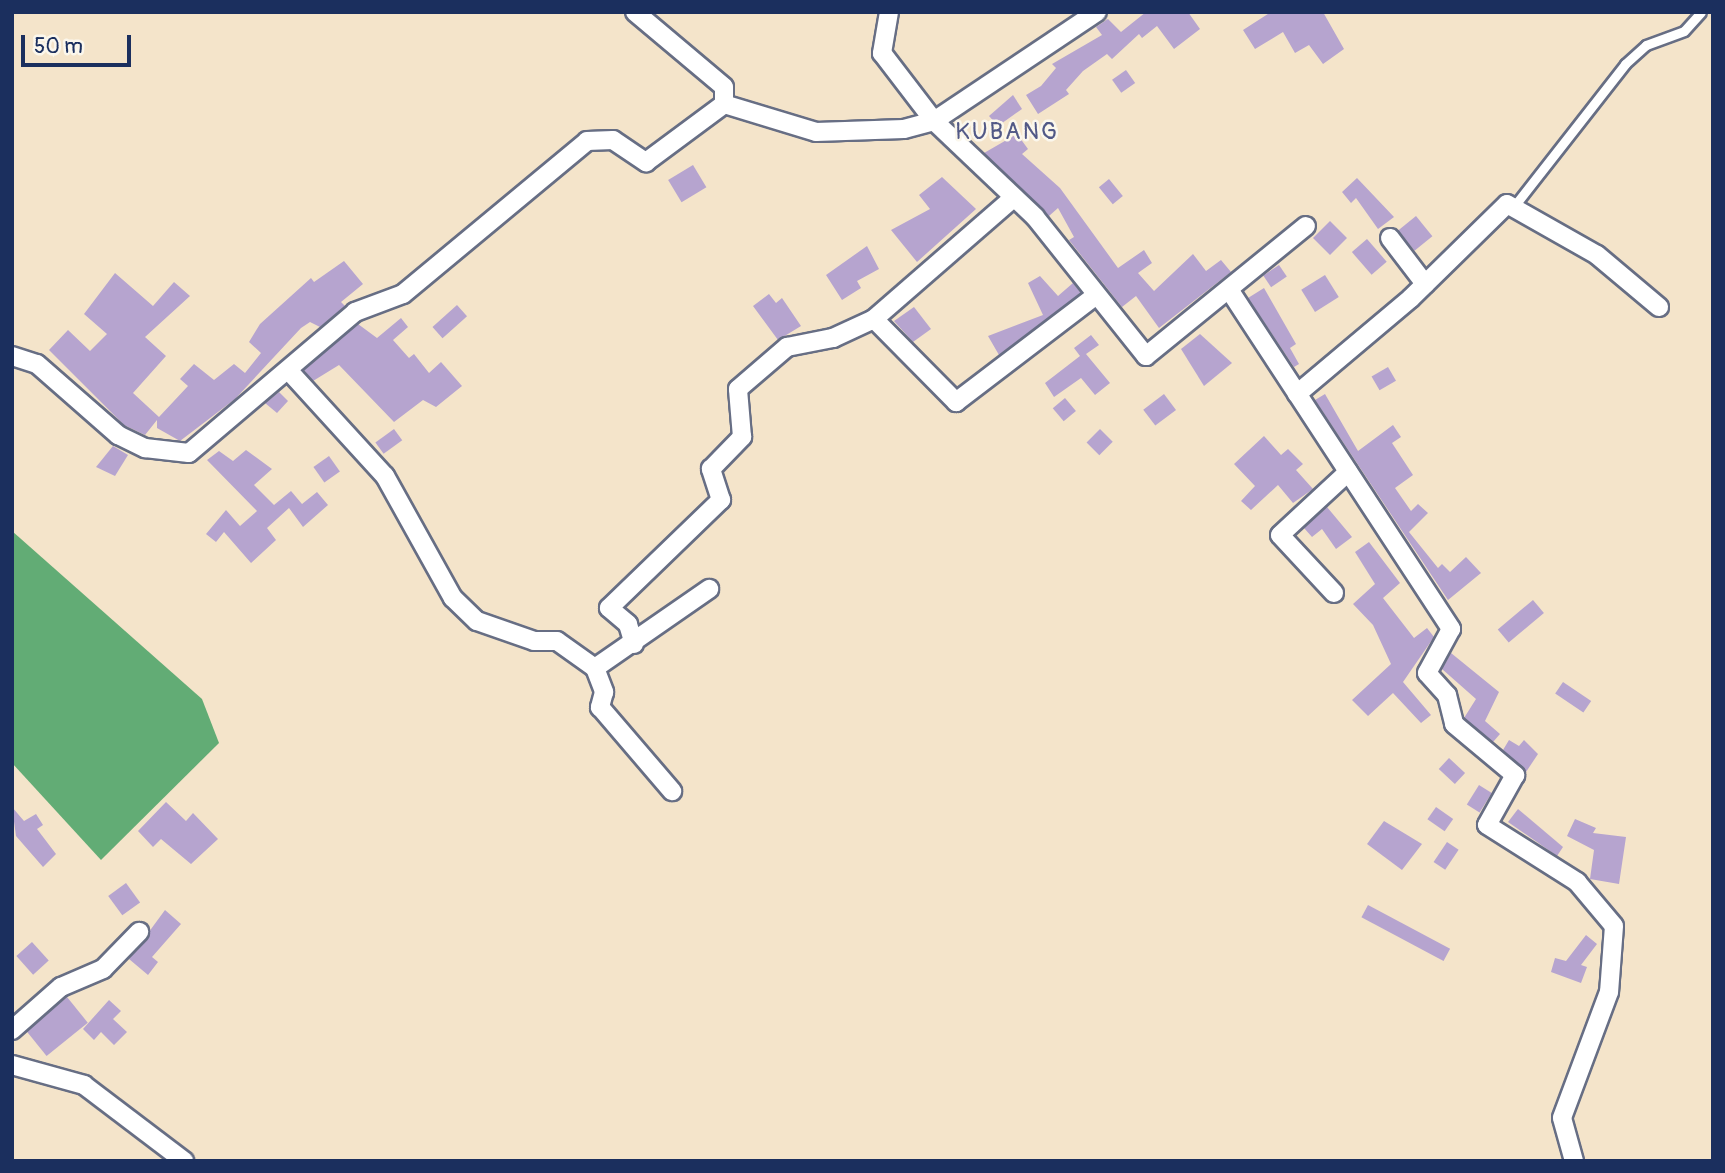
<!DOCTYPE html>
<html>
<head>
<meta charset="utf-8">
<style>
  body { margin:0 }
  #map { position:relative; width:1725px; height:1173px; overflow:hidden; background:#f4e4ca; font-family:Pangolin,sans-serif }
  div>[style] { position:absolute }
  .forest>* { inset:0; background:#62ac75 }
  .building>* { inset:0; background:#b6a4cf; transform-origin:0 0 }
  .roads { filter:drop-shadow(2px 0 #676e84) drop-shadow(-2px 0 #676e84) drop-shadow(0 2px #676e84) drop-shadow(0 -2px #676e84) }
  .service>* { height:9px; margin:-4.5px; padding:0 4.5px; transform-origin:4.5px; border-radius:4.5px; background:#fff }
  .minor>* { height:18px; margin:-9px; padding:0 9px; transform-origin:9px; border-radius:9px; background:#fff }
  span { translate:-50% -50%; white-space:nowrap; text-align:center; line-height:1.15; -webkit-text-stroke:5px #fbf7ec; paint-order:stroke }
  .quarter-label { font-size:24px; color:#515886; letter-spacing:2px }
  .frame { position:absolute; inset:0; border:14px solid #1b2f5e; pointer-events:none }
  .scale { position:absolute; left:21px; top:35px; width:110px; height:32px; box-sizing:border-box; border:4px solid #1b2f5e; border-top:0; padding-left:9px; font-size:21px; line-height:24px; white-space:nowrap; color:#1b2f5e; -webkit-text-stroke:5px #fbf7ec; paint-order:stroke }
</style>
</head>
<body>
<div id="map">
  <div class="forest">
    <div style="clip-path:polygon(12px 531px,202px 699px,219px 743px,101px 860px,12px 763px)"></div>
  </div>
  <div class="building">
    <div style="clip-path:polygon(1146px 12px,1188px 12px,1200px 29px,1174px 49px,1157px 26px,1142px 38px,1139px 34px,1112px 59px,1107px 54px,1083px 71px,1066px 90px,1069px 94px,1038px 114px,1026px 95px,1041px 86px,1056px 68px,1052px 64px,1102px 35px,1096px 27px,1108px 19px,1121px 32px)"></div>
    <div style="clip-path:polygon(1271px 12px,1323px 12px,1344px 49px,1323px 64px,1309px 45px,1295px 53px,1283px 32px,1255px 49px,1243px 30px)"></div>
    <div style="left:1126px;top:70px;width:16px;height:17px;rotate:55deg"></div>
    <div style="clip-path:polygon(1013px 95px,1022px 109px,998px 126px,989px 116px)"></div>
    <div style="clip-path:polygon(1017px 134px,1028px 149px,1022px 154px,1060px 188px,1118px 268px,1144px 250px,1152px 263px,1138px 273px,1154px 291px,1193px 254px,1206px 271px,1221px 260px,1231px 272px,1159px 328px,1136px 296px,1122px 307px,1069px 240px,1074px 237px,1058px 208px,1049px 216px,984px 153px)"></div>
    <div style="left:693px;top:165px;width:26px;height:29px;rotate:59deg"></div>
    <div style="clip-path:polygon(942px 177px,976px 209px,917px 262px,891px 230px,930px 209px,919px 195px)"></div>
    <div style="clip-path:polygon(1357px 178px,1394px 217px,1378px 229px,1356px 198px,1351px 203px,1342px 192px)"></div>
    <div style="left:1109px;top:179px;width:22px;height:13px;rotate:51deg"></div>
    <div style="left:1416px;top:216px;width:26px;height:23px;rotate:51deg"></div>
    <div style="left:1330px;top:221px;width:24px;height:24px;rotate:45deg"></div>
    <div style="left:1367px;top:239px;width:30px;height:20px;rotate:49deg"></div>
    <div style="clip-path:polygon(867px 246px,879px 269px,857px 281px,861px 288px,842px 300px,826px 275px)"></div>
    <div style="clip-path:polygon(344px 261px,363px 284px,341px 302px,345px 306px,320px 327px,310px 322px,301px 328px,235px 399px,180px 441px,157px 428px,157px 420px,145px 435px,124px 425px,49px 350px,68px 330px,90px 351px,107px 334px,84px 314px,115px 273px,153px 306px,174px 282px,190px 296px,145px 337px,166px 356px,133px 393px,159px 417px,188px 386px,180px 379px,194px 364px,214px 380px,234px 364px,245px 373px,261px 353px,249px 342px,260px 324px,311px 278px,314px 282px)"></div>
    <div style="left:1279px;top:265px;width:14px;height:19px;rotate:56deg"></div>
    <div style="left:1325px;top:275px;width:26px;height:28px;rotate:58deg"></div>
    <div style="clip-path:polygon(1040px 276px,1058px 296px,1073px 283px,1081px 293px,999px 355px,988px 336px,1043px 315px,1028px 283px)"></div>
    <div style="clip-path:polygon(1264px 288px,1296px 344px,1290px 348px,1299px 364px,1294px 367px,1248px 298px)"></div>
    <div style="clip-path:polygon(769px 294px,776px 303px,782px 298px,801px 326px,778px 340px,753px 306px)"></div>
    <div style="left:457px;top:305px;width:15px;height:33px;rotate:48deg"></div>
    <div style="clip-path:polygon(914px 307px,931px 329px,913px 342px,894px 321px)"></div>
    <div style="clip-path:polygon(401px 318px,408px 327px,393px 340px,409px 358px,414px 354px,429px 373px,441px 362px,462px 386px,436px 407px,423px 400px,394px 422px,339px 365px,313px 381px,304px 370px,358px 324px,377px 338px)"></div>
    <div style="clip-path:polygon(1200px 334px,1232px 363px,1204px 386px,1181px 349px)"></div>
    <div style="clip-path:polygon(1091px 335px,1099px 345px,1086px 354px,1110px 383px,1095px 395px,1081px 378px,1054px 397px,1045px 383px,1080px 356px,1074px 348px)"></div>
    <div style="left:1388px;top:367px;width:16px;height:19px;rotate:60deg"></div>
    <div style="clip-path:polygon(279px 392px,288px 401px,277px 413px,265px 403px)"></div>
    <div style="left:1164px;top:394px;width:20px;height:26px;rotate:53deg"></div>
    <div style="clip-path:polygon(1325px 394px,1358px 451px,1393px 425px,1401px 437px,1392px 443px,1413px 475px,1395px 488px,1411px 511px,1418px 504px,1428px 513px,1409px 532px,1438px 568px,1442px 564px,1450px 572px,1466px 557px,1481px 573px,1448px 600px,1315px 400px)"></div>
    <div style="left:1065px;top:398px;width:17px;height:16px;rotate:50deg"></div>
    <div style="left:394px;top:429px;width:14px;height:23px;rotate:54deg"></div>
    <div style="left:1100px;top:429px;width:18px;height:19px;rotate:45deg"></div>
    <div style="clip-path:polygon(1264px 436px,1281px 455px,1288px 449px,1303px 464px,1296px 470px,1313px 489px,1293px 503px,1278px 485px,1251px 510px,1241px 501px,1255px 486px,1234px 464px)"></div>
    <div style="clip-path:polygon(113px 446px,128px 455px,115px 476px,96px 467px)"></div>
    <div style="clip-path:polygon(246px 450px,272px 469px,254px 485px,274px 505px,291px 491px,302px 504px,317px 492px,328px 505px,303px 527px,289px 508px,267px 528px,276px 540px,251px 563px,224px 532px,216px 542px,206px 534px,226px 510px,240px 526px,257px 511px,207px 460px,219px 451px,233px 461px)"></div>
    <div style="left:329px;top:456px;width:19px;height:19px;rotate:55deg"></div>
    <div style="clip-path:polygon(1327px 507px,1352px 537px,1336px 549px,1322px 529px,1312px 537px,1304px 528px)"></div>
    <div style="clip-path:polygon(1369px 542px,1400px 583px,1383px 598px,1414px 638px,1427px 628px,1434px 637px,1403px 682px,1431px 715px,1421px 723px,1393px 693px,1368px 716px,1352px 700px,1391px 664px,1373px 625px,1353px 604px,1375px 584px,1355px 552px)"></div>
    <div style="left:1533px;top:600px;width:17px;height:46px;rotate:50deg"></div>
    <div style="clip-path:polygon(1451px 653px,1499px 692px,1485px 721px,1500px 734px,1493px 742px,1464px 718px,1476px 699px,1442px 669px)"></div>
    <div style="left:1563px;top:682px;width:34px;height:14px;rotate:34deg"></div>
    <div style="clip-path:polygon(1509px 740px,1519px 746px,1524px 740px,1538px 754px,1526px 772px,1503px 750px)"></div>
    <div style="left:1449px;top:758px;width:22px;height:15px;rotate:43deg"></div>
    <div style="left:1479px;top:785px;width:15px;height:23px;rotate:32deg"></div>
    <div style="clip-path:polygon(166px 802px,186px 821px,193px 813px,218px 839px,191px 864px,161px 839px,153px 847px,138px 831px)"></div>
    <div style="clip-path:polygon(12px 807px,24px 821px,36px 814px,43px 825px,37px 829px,56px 854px,43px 867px,16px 836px)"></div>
    <div style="left:1436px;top:807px;width:21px;height:15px;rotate:35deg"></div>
    <div style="clip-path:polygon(1518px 809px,1563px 847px,1557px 856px,1508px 822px)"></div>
    <div style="clip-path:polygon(1575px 819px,1596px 828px,1593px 833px,1626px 837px,1619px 884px,1590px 879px,1594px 850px,1567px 836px)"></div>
    <div style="clip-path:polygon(1384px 821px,1422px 844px,1402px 870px,1367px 844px)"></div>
    <div style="left:1447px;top:842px;width:14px;height:24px;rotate:34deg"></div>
    <div style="left:126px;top:883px;width:24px;height:22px;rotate:54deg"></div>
    <div style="left:1368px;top:905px;width:93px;height:14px;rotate:28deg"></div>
    <div style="clip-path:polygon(165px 910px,181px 924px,152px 957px,158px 962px,148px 975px,129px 959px)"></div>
    <div style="clip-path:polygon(1586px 935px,1597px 944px,1581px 965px,1587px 967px,1581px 983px,1551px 972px,1555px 958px,1566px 961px)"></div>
    <div style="left:32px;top:942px;width:25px;height:21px;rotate:48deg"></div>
    <div style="left:67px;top:997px;width:33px;height:53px;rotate:51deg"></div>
    <div style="clip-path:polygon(109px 1000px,121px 1011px,113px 1019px,127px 1032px,114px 1045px,101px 1032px,94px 1040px,83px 1029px)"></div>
  </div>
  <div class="roads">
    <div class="service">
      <div style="left:1515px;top:205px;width:179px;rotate:-52deg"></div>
      <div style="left:1625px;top:64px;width:28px;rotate:-42deg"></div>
      <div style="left:1646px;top:45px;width:40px;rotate:-20.2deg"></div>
      <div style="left:1684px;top:31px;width:25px;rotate:-48deg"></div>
    </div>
    <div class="minor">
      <div style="left:635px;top:12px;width:116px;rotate:40.1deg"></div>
      <div style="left:724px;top:87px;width:17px;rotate:90deg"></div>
      <div style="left:889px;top:12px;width:42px;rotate:99.7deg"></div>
      <div style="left:882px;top:53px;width:86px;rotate:52.6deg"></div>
      <div style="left:934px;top:121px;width:139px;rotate:43.5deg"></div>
      <div style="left:1035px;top:217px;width:178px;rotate:51.4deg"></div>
      <div style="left:1146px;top:356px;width:206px;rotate:-39.1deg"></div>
      <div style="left:1390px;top:238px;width:58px;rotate:52.7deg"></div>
      <div style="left:1230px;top:291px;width:404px;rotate:56.8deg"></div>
      <div style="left:1451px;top:629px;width:50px;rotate:118.6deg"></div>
      <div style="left:1427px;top:673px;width:30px;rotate:48deg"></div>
      <div style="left:1447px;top:695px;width:30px;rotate:76deg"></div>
      <div style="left:1454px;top:724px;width:80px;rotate:39.9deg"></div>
      <div style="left:1515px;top:775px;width:57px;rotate:119.2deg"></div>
      <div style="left:1487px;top:825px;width:107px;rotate:32.3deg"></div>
      <div style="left:1577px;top:882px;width:57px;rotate:49.9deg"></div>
      <div style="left:1614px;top:926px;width:66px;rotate:94.3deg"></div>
      <div style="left:1609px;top:992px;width:134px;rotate:110.5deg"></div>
      <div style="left:1562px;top:1118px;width:45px;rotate:74.4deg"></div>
      <div style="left:874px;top:319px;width:117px;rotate:45.3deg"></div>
      <div style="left:956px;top:402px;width:175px;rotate:-37.3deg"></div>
      <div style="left:12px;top:356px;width:26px;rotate:18deg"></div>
      <div style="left:37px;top:364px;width:108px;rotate:41.2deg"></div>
      <div style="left:118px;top:435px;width:30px;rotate:26deg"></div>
      <div style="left:145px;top:448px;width:44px;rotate:6.5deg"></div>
      <div style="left:189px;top:453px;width:218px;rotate:-40.3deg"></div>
      <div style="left:355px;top:312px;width:51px;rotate:-20.6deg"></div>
      <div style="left:403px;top:294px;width:239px;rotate:-39.7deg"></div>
      <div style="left:587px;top:141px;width:26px;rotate:-2deg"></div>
      <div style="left:613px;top:140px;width:40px;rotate:34deg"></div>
      <div style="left:646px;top:162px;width:97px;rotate:-36.6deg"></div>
      <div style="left:724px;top:104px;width:96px;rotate:16.9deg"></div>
      <div style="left:816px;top:132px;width:88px;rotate:-2deg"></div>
      <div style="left:904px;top:129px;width:31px;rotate:-15deg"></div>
      <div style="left:934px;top:121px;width:196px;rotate:-33.8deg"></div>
      <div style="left:289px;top:371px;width:142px;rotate:47.6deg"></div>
      <div style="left:385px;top:476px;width:140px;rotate:60.9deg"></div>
      <div style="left:453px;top:598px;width:33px;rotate:44deg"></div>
      <div style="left:477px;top:621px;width:60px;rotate:19.3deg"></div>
      <div style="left:534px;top:641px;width:23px"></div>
      <div style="left:557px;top:641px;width:47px;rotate:35.4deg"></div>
      <div style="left:595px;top:668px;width:139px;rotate:-34.7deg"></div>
      <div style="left:1297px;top:394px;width:149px;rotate:-40.1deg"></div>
      <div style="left:1411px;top:298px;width:134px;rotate:-44.4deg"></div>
      <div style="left:1507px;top:204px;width:103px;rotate:29.5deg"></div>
      <div style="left:1597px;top:255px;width:81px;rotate:40deg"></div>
      <div style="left:1334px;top:593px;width:79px;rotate:-133deg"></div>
      <div style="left:1280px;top:535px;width:93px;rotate:-42.8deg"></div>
      <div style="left:634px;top:644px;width:21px;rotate:-107deg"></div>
      <div style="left:628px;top:624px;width:25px;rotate:-140deg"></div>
      <div style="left:609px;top:608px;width:156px;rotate:-44deg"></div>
      <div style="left:721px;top:500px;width:33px;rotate:-108deg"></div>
      <div style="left:711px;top:469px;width:45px;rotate:-45.9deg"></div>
      <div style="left:742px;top:437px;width:48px;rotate:-94.8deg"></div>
      <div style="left:738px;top:389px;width:65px;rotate:-40.6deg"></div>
      <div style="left:787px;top:347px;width:47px;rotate:-11.1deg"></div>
      <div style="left:833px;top:338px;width:45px;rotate:-24.9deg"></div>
      <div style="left:874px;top:319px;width:184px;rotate:-41deg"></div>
      <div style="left:595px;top:668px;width:26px;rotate:69deg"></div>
      <div style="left:604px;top:692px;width:16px;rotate:105deg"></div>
      <div style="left:600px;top:707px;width:111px;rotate:49.4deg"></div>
      <div style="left:12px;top:1030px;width:65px;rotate:-41.3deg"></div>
      <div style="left:61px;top:987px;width:46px;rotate:-23.2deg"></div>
      <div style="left:103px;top:969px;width:52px;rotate:-45.8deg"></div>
      <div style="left:12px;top:1065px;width:75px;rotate:15.5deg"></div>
      <div style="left:84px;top:1085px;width:126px;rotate:37.2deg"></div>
    </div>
  </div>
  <div class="quarter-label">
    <span style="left:1007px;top:132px">KUBANG</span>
  </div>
  <div class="frame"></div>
  <div class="scale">50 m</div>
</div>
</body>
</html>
